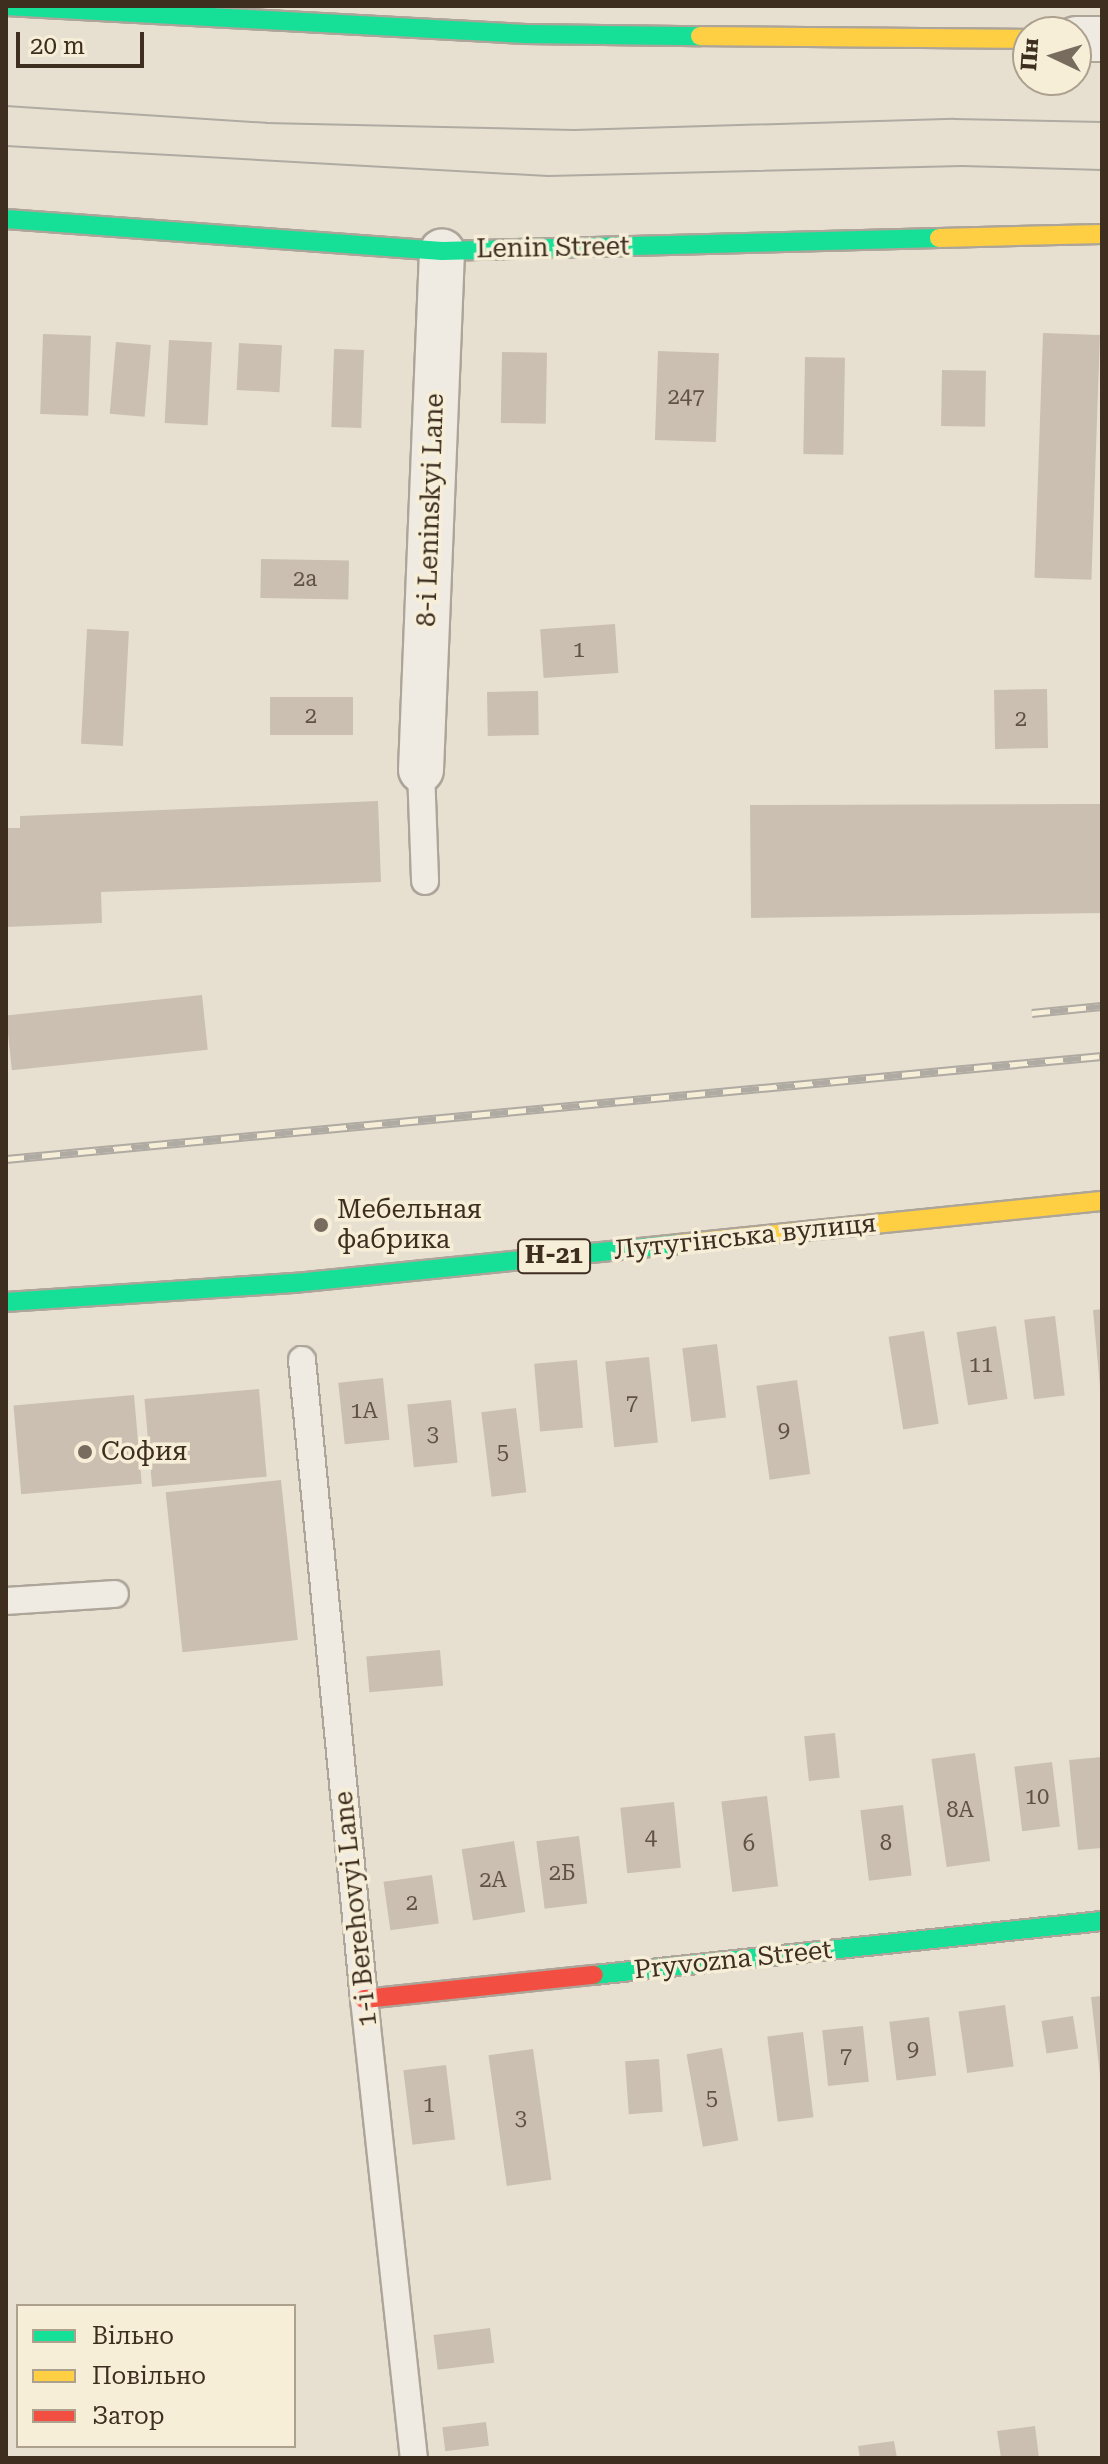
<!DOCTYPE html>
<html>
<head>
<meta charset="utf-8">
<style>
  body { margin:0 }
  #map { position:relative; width:1108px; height:2464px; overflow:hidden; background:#e7e0d1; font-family:"Roboto Serif",serif }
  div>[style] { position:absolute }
  .building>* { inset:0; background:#cbbfb2; transform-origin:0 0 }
  .roads { filter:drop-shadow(2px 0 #ada599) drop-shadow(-2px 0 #ada599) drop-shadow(0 2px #ada599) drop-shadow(0 -2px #ada599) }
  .lane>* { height:26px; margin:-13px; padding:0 13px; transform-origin:13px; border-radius:13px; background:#efebe3 }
  .street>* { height:44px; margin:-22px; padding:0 22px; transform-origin:22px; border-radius:22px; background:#efebe3 }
  .fast>* { height:18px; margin:-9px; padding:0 9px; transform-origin:9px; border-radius:9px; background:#16e098 }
  .slow>* { height:18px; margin:-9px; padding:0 9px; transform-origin:9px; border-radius:9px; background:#ffcf43 }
  .jam>* { height:18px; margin:-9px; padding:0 9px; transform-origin:9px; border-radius:9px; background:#f24e42 }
  .tram>* { height:2px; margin:-1px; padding:0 1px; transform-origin:1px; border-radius:1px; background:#afaaa2 }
  .rail>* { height:9px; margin-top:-4.5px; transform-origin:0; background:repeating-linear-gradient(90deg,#f7eed8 0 18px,#afaaa2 0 36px); box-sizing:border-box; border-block:2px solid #afaaa2 }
  .dots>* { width:22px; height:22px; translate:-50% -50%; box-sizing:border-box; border:4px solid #f7eed8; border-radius:50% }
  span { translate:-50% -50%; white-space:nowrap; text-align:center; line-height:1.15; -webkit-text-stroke:7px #f7eed8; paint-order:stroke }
  .number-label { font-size:22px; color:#605244 }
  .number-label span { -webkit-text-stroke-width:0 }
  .shield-label span { padding:2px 6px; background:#f7eed8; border:2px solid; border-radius:6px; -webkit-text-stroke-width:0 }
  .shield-label { font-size:24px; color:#3d2e20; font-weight:700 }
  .street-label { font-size:26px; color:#3d2e20 }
  .poi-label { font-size:26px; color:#3d2e20 }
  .left { translate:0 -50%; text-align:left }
  .frame { position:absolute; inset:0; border:8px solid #3d2e20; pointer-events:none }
  .legend { position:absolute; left:16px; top:2304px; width:280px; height:144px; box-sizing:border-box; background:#f7eed8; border:2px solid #ada18e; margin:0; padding:10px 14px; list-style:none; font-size:24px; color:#3d2e20 }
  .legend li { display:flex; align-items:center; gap:16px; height:40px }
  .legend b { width:40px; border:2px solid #ada18e }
  .north { position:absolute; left:1012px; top:16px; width:80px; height:80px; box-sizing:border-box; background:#f7eed8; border:2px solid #ada18e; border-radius:50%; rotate:274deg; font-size:22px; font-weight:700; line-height:32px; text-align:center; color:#3d2e20 }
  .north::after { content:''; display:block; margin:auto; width:28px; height:36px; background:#786c5e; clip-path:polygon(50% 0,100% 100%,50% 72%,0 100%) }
  .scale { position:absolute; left:16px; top:32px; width:128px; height:36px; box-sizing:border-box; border:4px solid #3d2e20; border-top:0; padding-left:10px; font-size:24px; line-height:28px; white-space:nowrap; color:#3d2e20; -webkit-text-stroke:6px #f7eed8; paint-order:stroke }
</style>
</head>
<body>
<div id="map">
  <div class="building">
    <div style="left:1043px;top:333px;width:57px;height:245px;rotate:2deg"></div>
    <div style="left:43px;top:334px;width:48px;height:80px;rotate:2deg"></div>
    <div style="left:169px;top:340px;width:43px;height:83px;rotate:3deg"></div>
    <div style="left:116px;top:342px;width:35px;height:72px;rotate:5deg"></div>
    <div style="left:239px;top:343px;width:43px;height:47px;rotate:3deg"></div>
    <div style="left:334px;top:349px;width:30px;height:78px;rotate:2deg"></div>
    <div style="left:658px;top:351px;width:61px;height:89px;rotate:2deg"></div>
    <div style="left:502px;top:352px;width:45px;height:71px;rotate:1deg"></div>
    <div style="left:805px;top:357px;width:40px;height:97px;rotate:1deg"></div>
    <div style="left:942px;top:370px;width:44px;height:56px;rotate:1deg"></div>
    <div style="left:261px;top:559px;width:88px;height:39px;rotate:1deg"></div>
    <div style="left:615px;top:624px;width:49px;height:75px;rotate:86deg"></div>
    <div style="left:87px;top:629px;width:42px;height:115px;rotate:3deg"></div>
    <div style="left:1047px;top:689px;width:59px;height:53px;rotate:89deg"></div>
    <div style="left:538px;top:691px;width:44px;height:51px;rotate:89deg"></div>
    <div style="left:270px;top:697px;width:83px;height:38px"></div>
    <div style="clip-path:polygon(378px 801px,381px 882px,101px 892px,102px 923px,6px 927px,6px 828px,20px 828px,20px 816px)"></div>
    <div style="clip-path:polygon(1083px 804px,1102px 804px,1102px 913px,751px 918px,750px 805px)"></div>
    <div style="left:202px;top:995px;width:55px;height:197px;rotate:84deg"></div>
    <div style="clip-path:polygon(1102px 1309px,1102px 1387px,1100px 1387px,1093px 1310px)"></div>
    <div style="left:1055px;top:1316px;width:80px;height:31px;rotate:83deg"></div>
    <div style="left:996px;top:1326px;width:74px;height:40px;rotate:81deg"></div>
    <div style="left:924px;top:1331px;width:94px;height:36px;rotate:81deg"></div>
    <div style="left:717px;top:1344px;width:74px;height:35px;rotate:83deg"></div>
    <div style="left:649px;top:1357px;width:86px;height:44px;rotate:84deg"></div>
    <div style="left:577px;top:1360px;width:68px;height:43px;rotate:85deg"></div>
    <div style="left:383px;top:1378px;width:62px;height:45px;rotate:84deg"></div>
    <div style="left:797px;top:1380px;width:95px;height:41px;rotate:82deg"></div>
    <div style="left:259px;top:1389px;width:88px;height:115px;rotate:85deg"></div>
    <div style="left:134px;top:1395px;width:89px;height:121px;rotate:85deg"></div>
    <div style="left:451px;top:1400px;width:63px;height:44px;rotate:84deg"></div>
    <div style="left:516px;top:1408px;width:85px;height:35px;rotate:83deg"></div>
    <div style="left:281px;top:1480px;width:161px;height:116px;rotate:84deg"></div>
    <div style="left:440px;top:1650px;width:36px;height:74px;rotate:85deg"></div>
    <div style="left:835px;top:1733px;width:45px;height:31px;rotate:84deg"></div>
    <div style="left:975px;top:1753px;width:109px;height:44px;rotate:82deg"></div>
    <div style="clip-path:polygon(1102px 1757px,1102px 1848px,1078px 1850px,1069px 1760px)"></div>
    <div style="left:1052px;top:1762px;width:65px;height:38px;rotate:83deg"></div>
    <div style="left:767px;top:1796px;width:91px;height:46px;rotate:83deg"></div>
    <div style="left:674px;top:1802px;width:66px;height:54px;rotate:84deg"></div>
    <div style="left:903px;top:1805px;width:71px;height:43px;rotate:83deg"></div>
    <div style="left:579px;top:1836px;width:68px;height:43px;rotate:83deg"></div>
    <div style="left:514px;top:1841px;width:72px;height:53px;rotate:81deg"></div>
    <div style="left:432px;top:1875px;width:49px;height:49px;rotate:82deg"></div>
    <div style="clip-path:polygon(1102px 1996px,1102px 2075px,1100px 2075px,1091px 1997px)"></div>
    <div style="left:1005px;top:2005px;width:62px;height:47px;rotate:82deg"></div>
    <div style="left:1073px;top:2016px;width:33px;height:32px;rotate:81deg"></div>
    <div style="left:929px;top:2017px;width:59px;height:40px;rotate:83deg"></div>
    <div style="left:863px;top:2026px;width:56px;height:41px;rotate:84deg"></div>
    <div style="left:803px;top:2032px;width:86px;height:36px;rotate:83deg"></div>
    <div style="left:722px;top:2048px;width:94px;height:36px;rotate:80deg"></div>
    <div style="left:533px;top:2049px;width:132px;height:45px;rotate:82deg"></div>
    <div style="left:659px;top:2059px;width:53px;height:34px;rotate:86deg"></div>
    <div style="left:446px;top:2065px;width:75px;height:43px;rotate:83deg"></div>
    <div style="left:490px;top:2328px;width:35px;height:57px;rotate:83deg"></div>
    <div style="left:486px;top:2422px;width:24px;height:44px;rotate:83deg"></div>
    <div style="clip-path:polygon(1035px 2426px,1039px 2458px,1001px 2458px,997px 2431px)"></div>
    <div style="clip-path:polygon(894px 2441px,897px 2458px,860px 2458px,858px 2446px)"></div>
  </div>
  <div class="roads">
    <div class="lane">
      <div style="left:421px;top:770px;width:111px;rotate:87.9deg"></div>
      <div style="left:302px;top:1360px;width:642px;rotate:84.46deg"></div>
      <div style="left:364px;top:1999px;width:462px;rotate:83.8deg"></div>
      <div style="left:6px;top:1601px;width:109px;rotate:-3.7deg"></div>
    </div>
    <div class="street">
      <div style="left:1076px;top:39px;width:26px"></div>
      <div style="left:421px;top:770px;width:519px;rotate:-87.68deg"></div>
    </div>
    <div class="fast">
      <div style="left:6px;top:6px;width:520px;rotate:3.09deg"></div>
      <div style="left:525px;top:34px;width:175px;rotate:0.7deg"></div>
      <div style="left:6px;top:219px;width:437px;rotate:4.2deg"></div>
      <div style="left:442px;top:251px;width:497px;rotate:-1.5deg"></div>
      <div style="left:6px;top:1302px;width:290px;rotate:-3.8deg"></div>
      <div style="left:295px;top:1283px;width:385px;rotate:-5.8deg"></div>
      <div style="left:594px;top:1975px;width:511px;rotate:-6.07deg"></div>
    </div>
    <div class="slow">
      <div style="left:700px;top:36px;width:328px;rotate:0.5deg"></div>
      <div style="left:939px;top:238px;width:163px;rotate:-1.4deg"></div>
      <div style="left:678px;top:1244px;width:426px;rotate:-5.8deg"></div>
    </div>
    <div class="jam">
      <div style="left:364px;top:1999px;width:231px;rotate:-6deg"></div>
    </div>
  </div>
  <div class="tram">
    <div style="left:6px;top:106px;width:261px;rotate:3.7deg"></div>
    <div style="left:266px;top:123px;width:308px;rotate:1.3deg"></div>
    <div style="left:574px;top:130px;width:380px;rotate:-1.7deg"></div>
    <div style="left:954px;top:119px;width:148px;rotate:1.2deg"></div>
    <div style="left:6px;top:146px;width:543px;rotate:3.17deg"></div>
    <div style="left:548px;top:176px;width:414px;rotate:-1.4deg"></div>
    <div style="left:962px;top:166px;width:140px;rotate:1.6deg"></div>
  </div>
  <div class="rail">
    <div style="left:1032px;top:1013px;width:70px;rotate:-5.7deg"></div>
    <div style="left:6px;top:1159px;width:1101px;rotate:-5.37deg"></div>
  </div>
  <div class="dots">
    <div style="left:321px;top:1225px;background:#786c5e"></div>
    <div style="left:85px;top:1452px;background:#786c5e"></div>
  </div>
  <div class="number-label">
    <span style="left:686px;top:397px">247</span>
    <span style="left:305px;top:579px">2а</span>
    <span style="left:579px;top:650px">1</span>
    <span style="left:311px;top:716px">2</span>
    <span style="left:1021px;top:719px">2</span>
    <span style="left:981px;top:1365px">11</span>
    <span style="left:632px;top:1403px">7</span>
    <span style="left:364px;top:1411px">1А</span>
    <span style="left:784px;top:1430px">9</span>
    <span style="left:433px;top:1434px">3</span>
    <span style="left:503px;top:1452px">5</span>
    <span style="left:1037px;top:1797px">10</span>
    <span style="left:960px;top:1810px">8А</span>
    <span style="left:651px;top:1838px">4</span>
    <span style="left:886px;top:1843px">8</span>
    <span style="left:749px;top:1844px">6</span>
    <span style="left:562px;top:1873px">2Б</span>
    <span style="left:493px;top:1880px">2А</span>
    <span style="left:412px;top:1903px">2</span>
    <span style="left:913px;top:2049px">9</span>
    <span style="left:846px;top:2056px">7</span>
    <span style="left:712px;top:2098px">5</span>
    <span style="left:429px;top:2105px">1</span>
    <span style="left:521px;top:2118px">3</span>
  </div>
  <div class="shield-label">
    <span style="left:554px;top:1256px">Н-21</span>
  </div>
  <div class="street-label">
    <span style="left:553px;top:248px;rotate:-1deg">Lenin Street</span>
    <span style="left:431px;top:510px;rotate:-88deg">8-i Leninskyi Lane</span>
    <span style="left:745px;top:1237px;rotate:-6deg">Лутугінська вулиця</span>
    <span style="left:356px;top:1909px;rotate:-96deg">1-i Berehovyi Lane</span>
    <span style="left:733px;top:1960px;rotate:-6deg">Pryvozna Street</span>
  </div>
  <div class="poi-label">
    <span class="left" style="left:337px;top:1225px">Мебельная<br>фабрика</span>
    <span class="left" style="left:101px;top:1452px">София</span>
  </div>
  <div class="frame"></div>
  <ul class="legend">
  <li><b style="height:10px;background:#16e098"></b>Вільно</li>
  <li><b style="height:10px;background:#ffcf43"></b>Повільно</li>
  <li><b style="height:10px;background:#f24e42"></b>Затор</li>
  </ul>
  <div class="north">Пн</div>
  <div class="scale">20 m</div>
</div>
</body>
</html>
